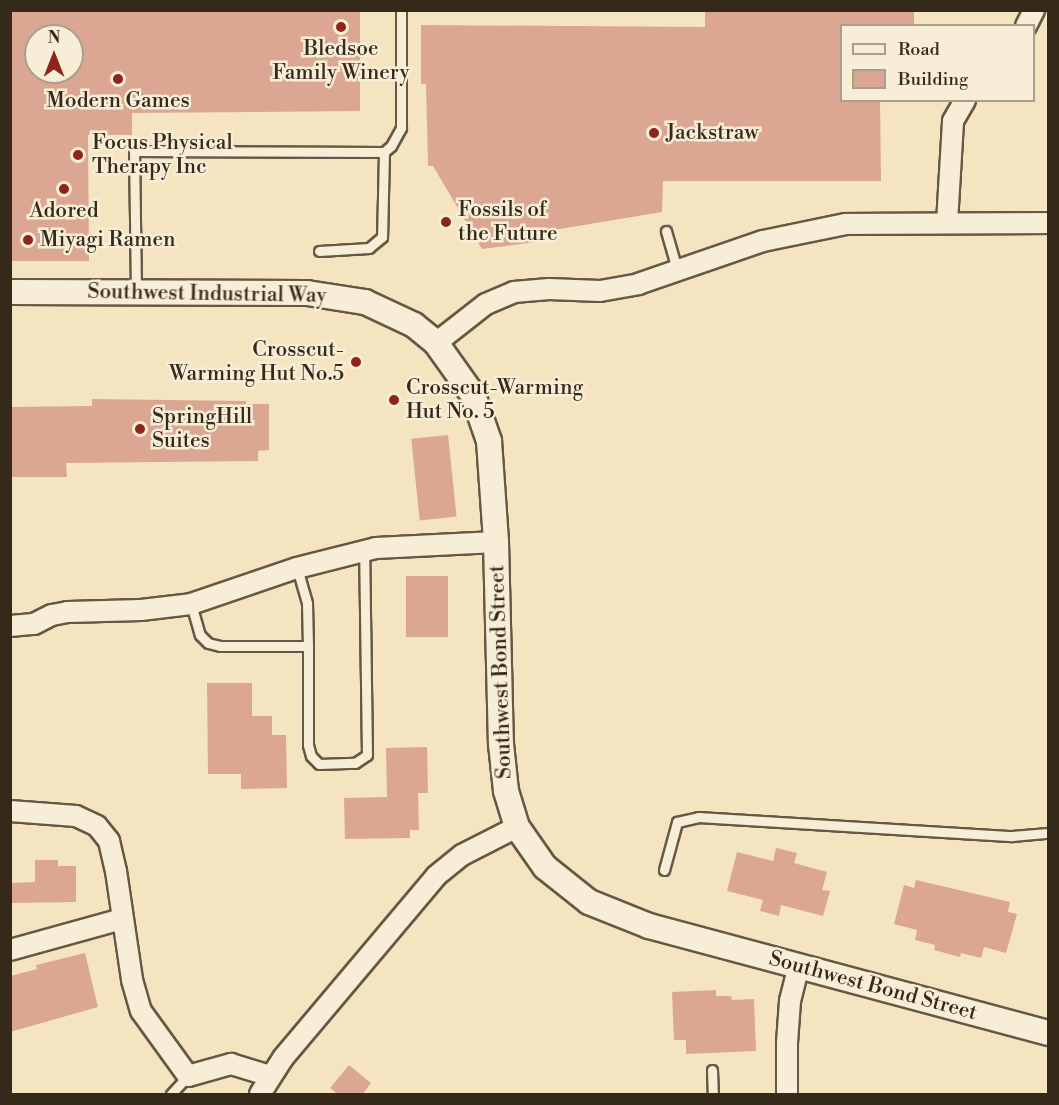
<!DOCTYPE html>
<html>
<head>
<meta charset="utf-8">
<style>
  body { margin:0 }
  #map { position:relative; width:1059px; height:1105px; overflow:hidden; background:#f5e4c0; font-family:"Libre Bodoni",serif }
  div>[style] { position:absolute }
  .building>* { inset:0; background:#dca792; transform-origin:0 0 }
  .roads { filter:drop-shadow(2px 0 #655844) drop-shadow(-2px 0 #655844) drop-shadow(0 2px #655844) drop-shadow(0 -2px #655844) }
  .service>* { height:9px; margin:-4.5px; padding:0 4.5px; transform-origin:4.5px; border-radius:4.5px; background:#f8edd6 }
  .minor>* { height:20px; margin:-10px; padding:0 10px; transform-origin:10px; border-radius:10px; background:#f8edd6 }
  .tertiary>* { height:24px; margin:-12px; padding:0 12px; transform-origin:12px; border-radius:12px; background:#f8edd6 }
  .dots>* { width:16px; height:16px; translate:-50% -50%; box-sizing:border-box; border:3px solid #f8edd6; border-radius:50% }
  span { translate:-50% -50%; white-space:nowrap; text-align:center; line-height:1.15; -webkit-text-stroke:5px #f8edd6; paint-order:stroke }
  .poi-label { font-size:21px; color:#35291a }
  .left { translate:0 -50%; text-align:left }
  .right { translate:-100% -50%; text-align:right }
  .street-label { font-size:21px; color:#35291a }
  .frame { position:absolute; inset:0; border:12px solid #35291a; pointer-events:none }
  .legend { position:absolute; left:840px; top:24px; width:195px; height:78px; box-sizing:border-box; background:#f8edd6; border:2px solid #aa9f8b; margin:0; padding:8px 10px; list-style:none; font-size:18px; color:#35291a }
  .legend li { display:flex; align-items:center; gap:12px; height:30px }
  .legend b { width:30px; border:2px solid #aa9f8b }
  .north { position:absolute; left:24px; top:24px; width:60px; height:60px; box-sizing:border-box; background:#f8edd6; border:2px solid #aa9f8b; border-radius:50%; rotate:0deg; font-size:16px; font-weight:700; line-height:24px; text-align:center; color:#35291a }
  .north::after { content:''; display:block; margin:auto; width:21px; height:27px; background:#8f2418; clip-path:polygon(50% 0,100% 100%,50% 72%,0 100%) }
</style>
</head>
<body>
<div id="map">
  <div class="building">
    <div style="clip-path:polygon(evenodd,10px 10px,360px 10px,360px 111px,132px 113px,132px 135px,88px 135px,89px 261px,10px 261px,10px 10px,36px 36px,72px 36px,72px 72px,36px 72px,36px 36px)"></div>
    <div style="clip-path:polygon(705px 10px,914px 10px,914px 26px,842px 26px,842px 100px,880px 100px,881px 181px,663px 181px,662px 212px,542px 232px,544px 241px,482px 249px,433px 166px,428px 166px,426px 84px,421px 84px,421px 25px,705px 27px)"></div>
    <div style="clip-path:polygon(92px 399px,246px 401px,246px 404px,269px 404px,269px 450px,258px 451px,258px 461px,66px 463px,67px 477px,10px 477px,10px 407px,92px 406px)"></div>
    <div style="left:448px;top:435px;width:82px;height:37px;rotate:84deg"></div>
    <div style="left:406px;top:576px;width:42px;height:61px"></div>
    <div style="clip-path:polygon(207px 683px,252px 683px,252px 716px,272px 716px,272px 735px,286px 735px,287px 788px,241px 789px,241px 774px,208px 774px)"></div>
    <div style="clip-path:polygon(427px 747px,428px 793px,418px 793px,419px 830px,410px 830px,410px 838px,345px 839px,344px 798px,387px 797px,386px 748px)"></div>
    <div style="clip-path:polygon(776px 848px,797px 853px,794px 863px,827px 872px,822px 890px,830px 891px,823px 916px,781px 905px,779px 916px,760px 911px,763px 900px,727px 891px,737px 852px,773px 861px)"></div>
    <div style="clip-path:polygon(35px 860px,58px 860px,58px 866px,76px 866px,76px 902px,10px 903px,10px 883px,35px 882px)"></div>
    <div style="clip-path:polygon(916px 880px,1010px 902px,1008px 912px,1017px 914px,1006px 953px,984px 947px,981px 958px,961px 953px,960px 957px,934px 950px,935px 945px,915px 940px,917px 930px,894px 924px,904px 885px,914px 888px)"></div>
    <div style="clip-path:polygon(85px 953px,98px 1007px,10px 1032px,10px 976px,37px 969px,36px 965px)"></div>
    <div style="clip-path:polygon(716px 990px,716px 996px,731px 996px,732px 1000px,754px 999px,756px 1051px,686px 1054px,686px 1040px,674px 1040px,672px 992px)"></div>
    <div style="clip-path:polygon(349px 1065px,371px 1083px,362px 1095px,339px 1095px,330px 1088px)"></div>
  </div>
  <div class="roads">
    <div class="service">
      <div style="left:384px;top:152px;width:9px;rotate:-41deg"></div>
      <div style="left:391px;top:146px;width:21px;rotate:-61deg"></div>
      <div style="left:401px;top:128px;width:118px;rotate:-90deg"></div>
      <div style="left:666px;top:231px;width:40px;rotate:74deg"></div>
      <div style="left:136px;top:291px;width:140px;rotate:-90.8deg"></div>
      <div style="left:134px;top:151px;width:250px;rotate:0.2deg"></div>
      <div style="left:384px;top:152px;width:85px;rotate:91.3deg"></div>
      <div style="left:382px;top:237px;width:17px;rotate:140deg"></div>
      <div style="left:369px;top:248px;width:50px;rotate:176.6deg"></div>
      <div style="left:297px;top:568px;width:36px;rotate:74deg"></div>
      <div style="left:307px;top:603px;width:43px;rotate:88.7deg"></div>
      <div style="left:191px;top:604px;width:32px;rotate:74deg"></div>
      <div style="left:200px;top:635px;width:11px;rotate:45deg"></div>
      <div style="left:208px;top:643px;width:12px;rotate:14deg"></div>
      <div style="left:220px;top:646px;width:88px"></div>
      <div style="left:308px;top:646px;width:99px;rotate:90deg"></div>
      <div style="left:308px;top:745px;width:11px;rotate:75deg"></div>
      <div style="left:311px;top:756px;width:11px;rotate:45deg"></div>
      <div style="left:319px;top:764px;width:36px;rotate:-2deg"></div>
      <div style="left:355px;top:763px;width:14px;rotate:-34deg"></div>
      <div style="left:367px;top:755px;width:204px;rotate:-90.8deg"></div>
      <div style="left:664px;top:870px;width:50px;rotate:-74.8deg"></div>
      <div style="left:677px;top:822px;width:22px;rotate:-13deg"></div>
      <div style="left:698px;top:817px;width:315px;rotate:3.5deg"></div>
      <div style="left:1012px;top:836px;width:36px;rotate:-5deg"></div>
      <div style="left:712px;top:1070px;width:24px;rotate:88deg"></div>
      <div style="left:171px;top:1094px;width:25px;rotate:-47deg"></div>
    </div>
    <div class="minor">
      <div style="left:1026px;top:26px;width:18px;rotate:-63deg"></div>
      <div style="left:947px;top:223px;width:102px;rotate:-86.6deg"></div>
      <div style="left:953px;top:121px;width:24px;rotate:-60deg"></div>
      <div style="left:436px;top:343px;width:63px;rotate:-38deg"></div>
      <div style="left:486px;top:304px;width:30px;rotate:-23deg"></div>
      <div style="left:514px;top:292px;width:35px;rotate:-5deg"></div>
      <div style="left:549px;top:289px;width:51px;rotate:2.2deg"></div>
      <div style="left:600px;top:291px;width:39px;rotate:-10deg"></div>
      <div style="left:638px;top:284px;width:132px;rotate:-19deg"></div>
      <div style="left:763px;top:241px;width:85px;rotate:-11.6deg"></div>
      <div style="left:846px;top:224px;width:202px;rotate:-0.3deg"></div>
      <div style="left:10px;top:626px;width:24px;rotate:-5deg"></div>
      <div style="left:34px;top:624px;width:20px;rotate:-27deg"></div>
      <div style="left:52px;top:615px;width:16px;rotate:-11deg"></div>
      <div style="left:68px;top:612px;width:73px;rotate:-1.6deg"></div>
      <div style="left:141px;top:610px;width:50px;rotate:-6.8deg"></div>
      <div style="left:191px;top:604px;width:112px;rotate:-18.8deg"></div>
      <div style="left:297px;top:568px;width:81px;rotate:-14.2deg"></div>
      <div style="left:376px;top:548px;width:120px;rotate:-2.9deg"></div>
      <div style="left:10px;top:811px;width:66px;rotate:4.3deg"></div>
      <div style="left:76px;top:816px;width:23px;rotate:25deg"></div>
      <div style="left:97px;top:826px;width:19px;rotate:51deg"></div>
      <div style="left:109px;top:841px;width:31px;rotate:77deg"></div>
      <div style="left:116px;top:871px;width:110px;rotate:81.6deg"></div>
      <div style="left:132px;top:980px;width:32px;rotate:74deg"></div>
      <div style="left:141px;top:1011px;width:80px;rotate:54.1deg"></div>
      <div style="left:188px;top:1076px;width:45px;rotate:-15.6deg"></div>
      <div style="left:231px;top:1064px;width:41px;rotate:17.1deg"></div>
      <div style="left:10px;top:950px;width:116px;rotate:-15.5deg"></div>
      <div style="left:260px;top:1094px;width:43px;rotate:-57.4deg"></div>
      <div style="left:283px;top:1058px;width:238px;rotate:-49.9deg"></div>
      <div style="left:436px;top:876px;width:33px;rotate:-39deg"></div>
      <div style="left:462px;top:855px;width:62px;rotate:-27deg"></div>
      <div style="left:787px;top:1094px;width:51px;rotate:-90deg"></div>
      <div style="left:787px;top:1043px;width:42px;rotate:-85.9deg"></div>
      <div style="left:790px;top:1001px;width:36px;rotate:-76deg"></div>
    </div>
    <div class="tertiary">
      <div style="left:10px;top:292px;width:297px;rotate:0.2deg"></div>
      <div style="left:307px;top:293px;width:59px;rotate:8.8deg"></div>
      <div style="left:365px;top:302px;width:54px;rotate:25.1deg"></div>
      <div style="left:414px;top:325px;width:28px;rotate:39deg"></div>
      <div style="left:436px;top:343px;width:64px;rotate:54.6deg"></div>
      <div style="left:473px;top:395px;width:49px;rotate:70.8deg"></div>
      <div style="left:489px;top:441px;width:101px;rotate:86deg"></div>
      <div style="left:496px;top:542px;width:202px;rotate:88.6deg"></div>
      <div style="left:501px;top:744px;width:47px;rotate:83.9deg"></div>
      <div style="left:506px;top:791px;width:38px;rotate:73deg"></div>
      <div style="left:517px;top:827px;width:49px;rotate:55deg"></div>
      <div style="left:545px;top:867px;width:56px;rotate:38.5deg"></div>
      <div style="left:589px;top:902px;width:65px;rotate:21.8deg"></div>
      <div style="left:649px;top:926px;width:413px;rotate:15deg"></div>
    </div>
  </div>
  <div class="dots">
    <div style="left:341px;top:27px;background:#8f2418"></div>
    <div style="left:118px;top:79px;background:#8f2418"></div>
    <div style="left:654px;top:133px;background:#8f2418"></div>
    <div style="left:78px;top:155px;background:#8f2418"></div>
    <div style="left:64px;top:189px;background:#8f2418"></div>
    <div style="left:446px;top:222px;background:#8f2418"></div>
    <div style="left:28px;top:240px;background:#8f2418"></div>
    <div style="left:356px;top:362px;background:#8f2418"></div>
    <div style="left:394px;top:400px;background:#8f2418"></div>
    <div style="left:140px;top:429px;background:#8f2418"></div>
  </div>
  <div class="poi-label">
    <span style="left:341px;top:61px">Bledsoe<br>Family Winery</span>
    <span style="left:118px;top:101px">Modern Games</span>
    <span class="left" style="left:666px;top:133px">Jackstraw</span>
    <span class="left" style="left:92px;top:155px">Focus Physical<br>Therapy Inc</span>
    <span class="left" style="left:458px;top:222px">Fossils of<br>the Future</span>
    <span style="left:64px;top:211px">Adored</span>
    <span class="left" style="left:40px;top:240px">Miyagi Ramen</span>
    <span class="right" style="left:344px;top:362px">Crosscut-<br>Warming Hut No.5</span>
    <span class="left" style="left:406px;top:400px">Crosscut-Warming<br>Hut No. 5</span>
    <span class="left" style="left:152px;top:429px">SpringHill<br>Suites</span>
  </div>
  <div class="street-label">
    <span style="left:207px;top:294px;rotate:1deg">Southwest Industrial Way</span>
    <span style="left:501px;top:672px;rotate:-92deg">Southwest Bond Street</span>
    <span style="left:873px;top:986px;rotate:15deg">Southwest Bond Street</span>
  </div>
  <div class="frame"></div>
  <ul class="legend">
  <li><b style="height:8px;background:#f8edd6"></b>Road</li>
  <li><b style="height:16px;background:#dca792"></b>Building</li>
  </ul>
  <div class="north">N</div>
</div>
</body>
</html>
